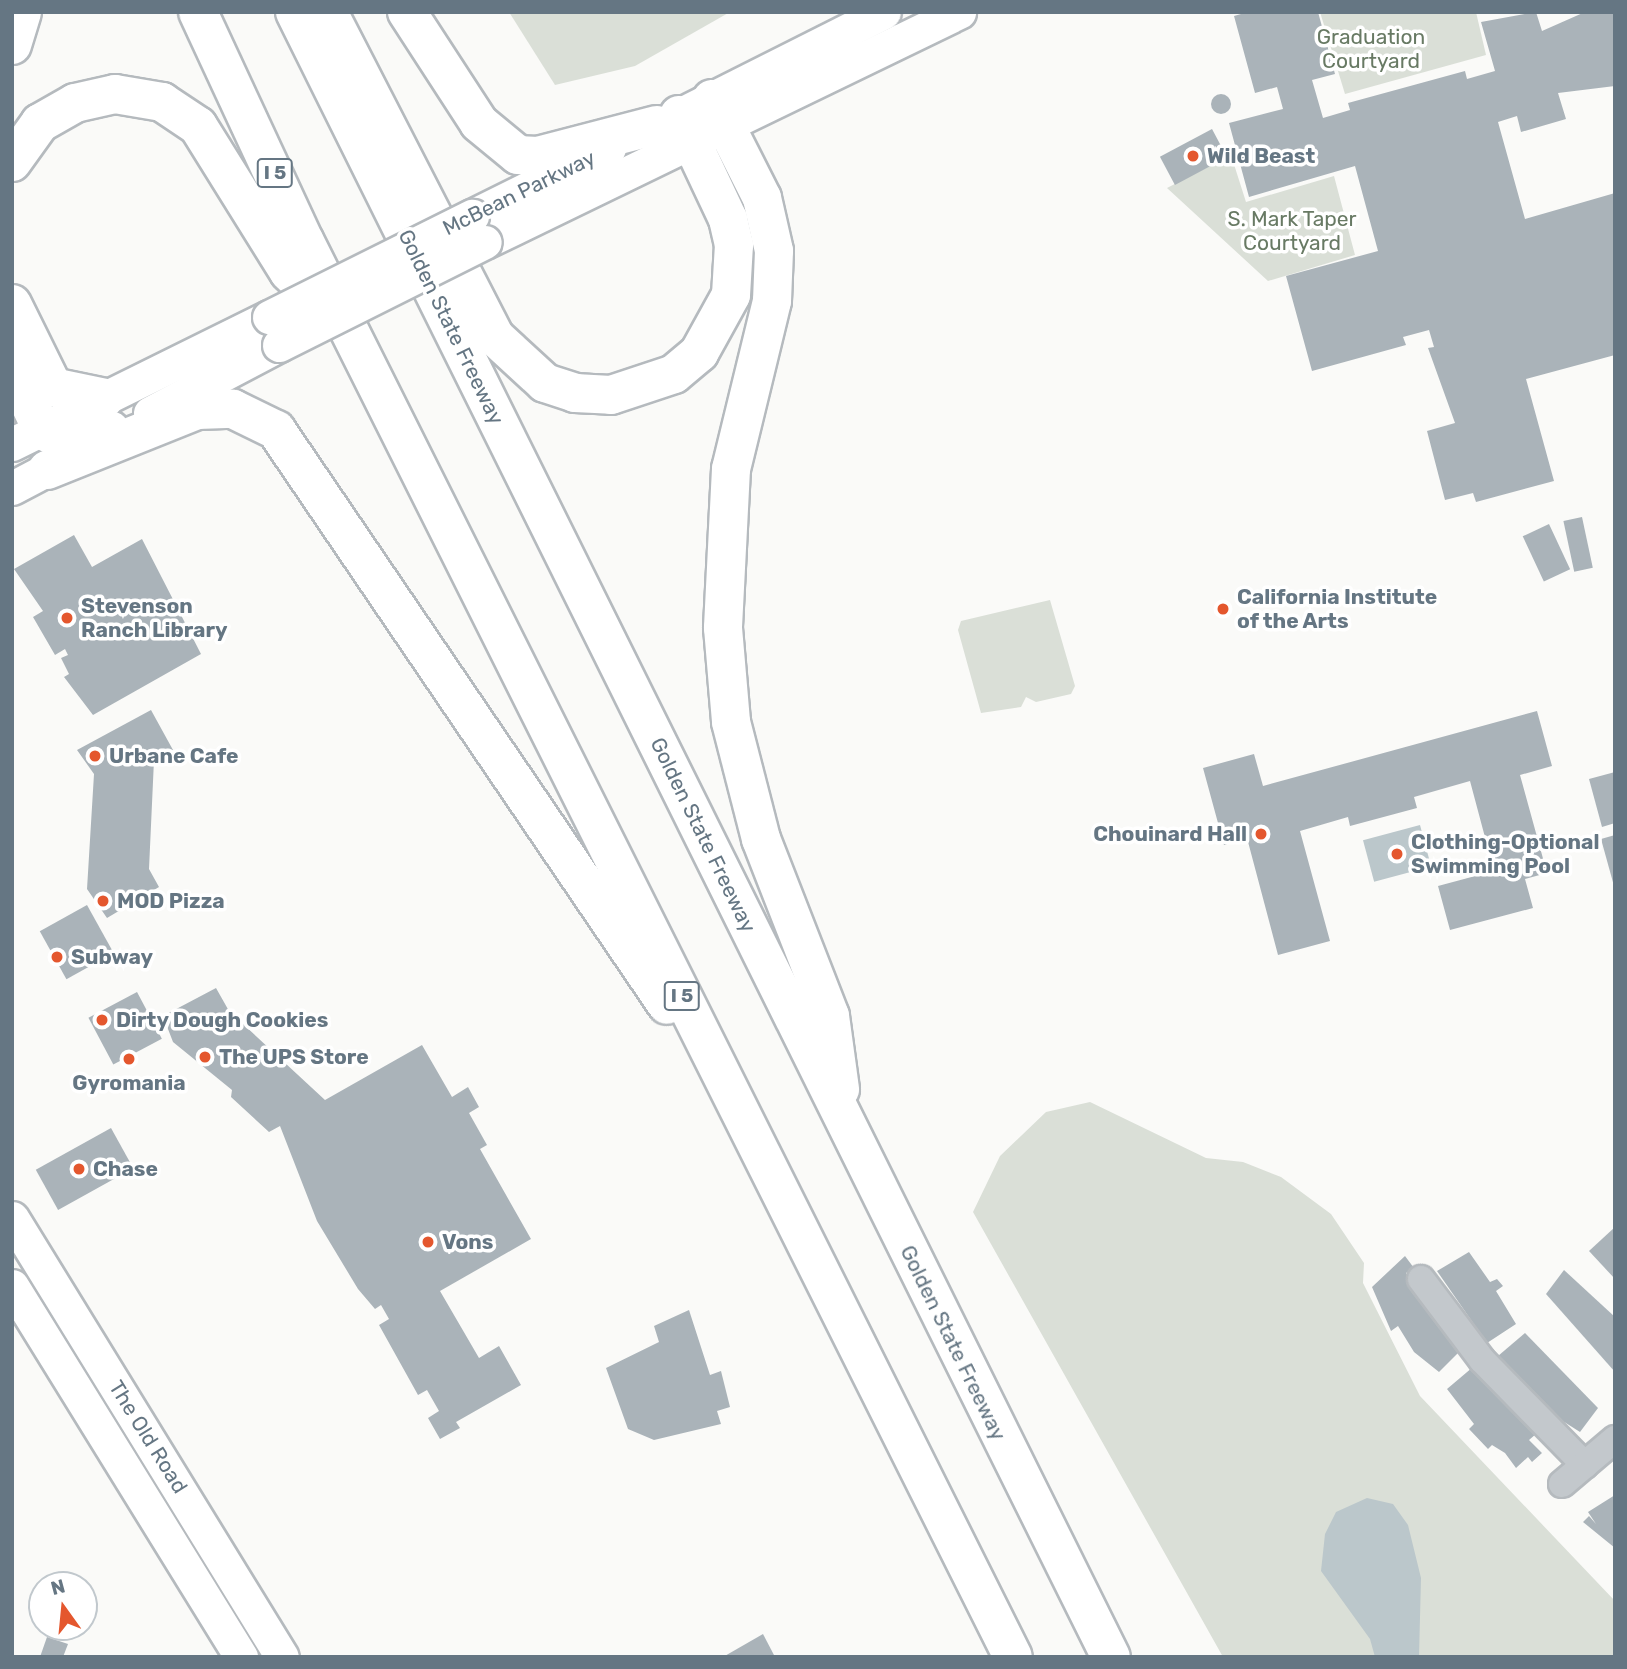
<!DOCTYPE html>
<html>
<head>
<meta charset="utf-8">
<style>
  body { margin:0 }
  #map { position:relative; width:1627px; height:1669px; overflow:hidden; background:#fafaf8; font-family:Rubik,sans-serif }
  div>[style] { position:absolute }
  .green>* { inset:0; background:#dadfd7 }
  .water>* { inset:0; background:#bbc7cb; transform-origin:0 0 }
  .building>* { inset:0; background:#aab3b9; transform-origin:0 0 }
  .round { border-radius:50% }
  .roads { filter:drop-shadow(2px 0 #b5babe) drop-shadow(-2px 0 #b5babe) drop-shadow(0 2px #b5babe) drop-shadow(0 -2px #b5babe) }
  .minor>* { height:26px; margin:-13px; padding:0 13px; transform-origin:13px; border-radius:13px; background:#c3c8cc }
  .major>* { height:33px; margin:-16.5px; padding:0 16.5px; transform-origin:16.5px; border-radius:16.5px; background:#fff }
  .highway>* { height:38px; margin:-19px; padding:0 19px; transform-origin:19px; border-radius:19px; background:#fff }
  .bridges { filter:drop-shadow(2px 0 #b5babe) drop-shadow(-2px 0 #b5babe) drop-shadow(0 2px #b5babe) drop-shadow(0 -2px #b5babe) }
  .major-bridge>* { height:33px; margin:-16.5px; padding:0 16.5px; transform-origin:16.5px; border-radius:16.5px; background:#fff }
  .dots>* { width:19px; height:19px; translate:-50% -50%; box-sizing:border-box; border:4px solid #fff; border-radius:50% }
  span { translate:-50% -50%; white-space:nowrap; text-align:center; line-height:1.15; -webkit-text-stroke:7px #fff; paint-order:stroke }
  .shield-label span { padding:2px 5px; background:#fff; border:2px solid; border-radius:5px; -webkit-text-stroke-width:0 }
  .shield-label { font-size:19px; color:#657683; font-weight:700 }
  .park-label { font-size:21px; color:#687a64 }
  .poi-label { font-size:21px; color:#657683; font-weight:700 }
  .left { translate:0 -50%; text-align:left }
  .right { translate:-100% -50%; text-align:right }
  .street-label { font-size:21px; color:#657683 }
  .frame { position:absolute; inset:0; border:14px solid #657683; pointer-events:none }
  .north { position:absolute; left:28px; top:1571px; width:70px; height:70px; box-sizing:border-box; background:#fff; border:2px solid #c1c8cd; border-radius:50%; rotate:345deg; font-size:19px; font-weight:700; line-height:28px; text-align:center; color:#657683 }
  .north::after { content:''; display:block; margin:auto; width:24px; height:32px; background:#e4572e; clip-path:polygon(50% 0,100% 100%,50% 72%,0 100%) }
</style>
</head>
<body>
<div id="map">
  <div class="green">
    <div style="clip-path:polygon(509px 12px,730px 12px,635px 66px,555px 85px)"></div>
    <div style="clip-path:polygon(1320px 12px,1476px 12px,1486px 55px,1345px 94px)"></div>
    <div style="clip-path:polygon(1231px 155px,1246px 202px,1334px 176px,1355px 255px,1268px 281px,1167px 188px)"></div>
    <div style="clip-path:polygon(1050px 600px,1075px 686px,1071px 694px,1036px 702px,1026px 697px,1021px 707px,981px 713px,958px 630px,961px 621px)"></div>
    <div style="clip-path:polygon(1090px 1102px,1206px 1158px,1243px 1162px,1281px 1177px,1331px 1214px,1364px 1263px,1363px 1283px,1420px 1396px,1615px 1601px,1615px 1657px,1223px 1657px,973px 1212px,1000px 1156px,1046px 1112px)"></div>
  </div>
  <div class="water">
    <div style="left:1420px;top:825px;width:43px;height:59px;rotate:75deg"></div>
    <div style="clip-path:polygon(1367px 1498px,1393px 1504px,1408px 1525px,1421px 1578px,1419px 1657px,1375px 1657px,1370px 1639px,1321px 1571px,1325px 1534px,1336px 1512px)"></div>
  </div>
  <div class="building">
    <div style="clip-path:polygon(1248px 12px,1318px 12px,1335px 74px,1312px 80px,1323px 118px,1350px 110px,1348px 103px,1465px 71px,1467px 79px,1495px 71px,1481px 22px,1536px 12px,1542px 31px,1585px 12px,1615px 12px,1615px 86px,1558px 93px,1566px 119px,1521px 132px,1517px 116px,1498px 122px,1525px 219px,1615px 193px,1615px 355px,1526px 379px,1554px 481px,1476px 502px,1473px 493px,1445px 500px,1427px 431px,1455px 423px,1428px 348px,1434px 347px,1429px 330px,1403px 337px,1406px 345px,1312px 371px,1286px 276px,1378px 251px,1355px 166px,1249px 197px,1229px 123px,1283px 109px,1277px 87px,1255px 93px,1234px 16px)"></div>
    <div class="round" style="left:1211px;top:94px;width:20px;height:20px"></div>
    <div style="left:1212px;top:129px;width:32px;height:59px;rotate:62deg"></div>
    <div style="left:1582px;top:517px;width:52px;height:19px;rotate:78deg"></div>
    <div style="left:1549px;top:524px;width:50px;height:29px;rotate:65deg"></div>
    <div style="clip-path:polygon(74px 535px,92px 567px,142px 539px,201px 654px,93px 715px,64px 677px,69px 674px,61px 658px,68px 655px,65px 649px,55px 655px,33px 617px,43px 611px,14px 569px)"></div>
    <div style="clip-path:polygon(151px 710px,173px 750px,154px 760px,149px 869px,159px 887px,107px 918px,87px 889px,94px 774px,77px 750px)"></div>
    <div style="clip-path:polygon(1537px 711px,1552px 766px,1520px 775px,1547px 873px,1525px 879px,1533px 908px,1450px 930px,1438px 886px,1494px 871px,1470px 781px,1414px 797px,1417px 808px,1350px 826px,1348px 817px,1300px 831px,1330px 941px,1278px 955px,1247px 838px,1224px 845px,1203px 768px,1254px 754px,1263px 786px)"></div>
    <div style="clip-path:polygon(1615px 772px,1615px 823px,1602px 827px,1589px 779px)"></div>
    <div style="clip-path:polygon(1615px 835px,1615px 886px,1614px 886px,1601px 839px)"></div>
    <div style="left:87px;top:905px;width:55px;height:54px;rotate:61deg"></div>
    <div style="clip-path:polygon(216px 988px,229px 1011px,325px 1100px,422px 1045px,452px 1097px,468px 1087px,479px 1107px,469px 1113px,487px 1145px,480px 1149px,531px 1239px,440px 1291px,479px 1358px,499px 1346px,521px 1385px,456px 1422px,460px 1428px,440px 1439px,428px 1418px,439px 1411px,427px 1390px,418px 1395px,379px 1325px,389px 1319px,381px 1305px,375px 1309px,358px 1289px,317px 1221px,280px 1126px,269px 1132px,231px 1097px,232px 1090px,173px 1042px,163px 1016px)"></div>
    <div style="left:137px;top:992px;width:53px;height:55px;rotate:62deg"></div>
    <div style="left:111px;top:1128px;width:46px;height:86px;rotate:61deg"></div>
    <div style="clip-path:polygon(1615px 1227px,1615px 1279px,1589px 1251px)"></div>
    <div style="clip-path:polygon(1469px 1252px,1490px 1282px,1497px 1279px,1503px 1286px,1496px 1291px,1516px 1324px,1487px 1343px,1437px 1271px)"></div>
    <div style="clip-path:polygon(1405px 1256px,1414px 1268px,1406px 1273px,1460px 1351px,1439px 1372px,1414px 1352px,1398px 1326px,1391px 1331px,1372px 1287px)"></div>
    <div style="clip-path:polygon(1564px 1270px,1615px 1317px,1615px 1372px,1546px 1294px)"></div>
    <div style="clip-path:polygon(689px 1310px,710px 1375px,721px 1371px,730px 1407px,717px 1411px,721px 1424px,654px 1440px,628px 1429px,606px 1368px,659px 1342px,654px 1326px)"></div>
    <div style="clip-path:polygon(1525px 1333px,1598px 1408px,1580px 1432px,1550px 1413px,1498px 1356px)"></div>
    <div style="clip-path:polygon(1473px 1367px,1536px 1434px,1529px 1440px,1542px 1453px,1532px 1462px,1528px 1457px,1516px 1468px,1505px 1453px,1492px 1445px,1488px 1449px,1469px 1429px,1474px 1424px,1447px 1389px)"></div>
    <div style="clip-path:polygon(1615px 1495px,1615px 1548px,1583px 1522px,1589px 1516px,1596px 1524px,1588px 1512px)"></div>
    <div style="clip-path:polygon(763px 1634px,775px 1657px,723px 1657px)"></div>
    <div style="clip-path:polygon(47px 1637px,68px 1644px,63px 1657px,40px 1657px)"></div>
  </div>
  <div class="roads">
    <div class="minor">
      <div style="left:1421px;top:1279px;width:101px;rotate:53deg"></div>
      <div style="left:1482px;top:1360px;width:147px;rotate:45.6deg"></div>
      <div style="left:1562px;top:1484px;width:70px;rotate:-40.3deg"></div>
    </div>
    <div class="major">
      <div style="left:689px;top:110px;width:218px;rotate:-26.7deg"></div>
      <div style="left:472px;top:216px;width:153px;rotate:-26.4deg"></div>
      <div style="left:485px;top:242px;width:527px;rotate:-25.88deg"></div>
      <div style="left:150px;top:413px;width:146px;rotate:-27.8deg"></div>
      <div style="left:12px;top:444px;width:287px;rotate:-26.3deg"></div>
      <div style="left:12px;top:488px;width:64px;rotate:-27.8deg"></div>
      <div style="left:12px;top:1218px;width:515px;rotate:58.41deg"></div>
      <div style="left:12px;top:1286px;width:436px;rotate:58.3deg"></div>
    </div>
    <div class="highway">
      <div style="left:198px;top:12px;width:251px;rotate:65.1deg"></div>
      <div style="left:304px;top:240px;width:1584px;rotate:63.42deg"></div>
      <div style="left:295px;top:12px;width:1836px;rotate:63.62deg"></div>
      <div style="left:328px;top:12px;width:365px;rotate:62.8deg"></div>
      <div style="left:495px;top:337px;width:68px;rotate:42.6deg"></div>
      <div style="left:545px;top:383px;width:32px;rotate:18deg"></div>
      <div style="left:575px;top:393px;width:36px;rotate:3deg"></div>
      <div style="left:611px;top:395px;width:66px;rotate:-18.4deg"></div>
      <div style="left:674px;top:374px;width:33px;rotate:-40deg"></div>
      <div style="left:699px;top:353px;width:66px;rotate:-61.1deg"></div>
      <div style="left:731px;top:295px;width:50px;rotate:-86.6deg"></div>
      <div style="left:734px;top:245px;width:27px;rotate:-103deg"></div>
      <div style="left:728px;top:219px;width:115px;rotate:-115.2deg"></div>
      <div style="left:407px;top:12px;width:132px;rotate:57deg"></div>
      <div style="left:479px;top:123px;width:50px;rotate:39.4deg"></div>
      <div style="left:518px;top:155px;width:20px;rotate:3deg"></div>
      <div style="left:538px;top:156px;width:123px;rotate:-14.6deg"></div>
      <div style="left:12px;top:45px;width:34px;rotate:-73deg"></div>
      <div style="left:712px;top:99px;width:111px;rotate:63.2deg"></div>
      <div style="left:762px;top:198px;width:54px;rotate:77.2deg"></div>
      <div style="left:774px;top:251px;width:50px;rotate:92.3deg"></div>
      <div style="left:772px;top:301px;width:173px;rotate:103.7deg"></div>
      <div style="left:731px;top:469px;width:159px;rotate:92.9deg"></div>
      <div style="left:723px;top:628px;width:94px;rotate:85.1deg"></div>
      <div style="left:731px;top:722px;width:121px;rotate:75.6deg"></div>
      <div style="left:761px;top:839px;width:190px;rotate:68.7deg"></div>
      <div style="left:830px;top:1016px;width:74px;rotate:82.2deg"></div>
      <div style="left:12px;top:162px;width:48px;rotate:-54.3deg"></div>
      <div style="left:40px;top:123px;width:40px;rotate:-29.7deg"></div>
      <div style="left:75px;top:103px;width:41px;rotate:-12.7deg"></div>
      <div style="left:115px;top:94px;width:48px;rotate:9.7deg"></div>
      <div style="left:162px;top:102px;width:43px;rotate:33.7deg"></div>
      <div style="left:198px;top:126px;width:172px;rotate:58.1deg"></div>
      <div style="left:289px;top:272px;width:56px;rotate:45.7deg"></div>
      <div style="left:12px;top:304px;width:93px;rotate:63.7deg"></div>
      <div style="left:53px;top:387px;width:53px;rotate:11.9deg"></div>
      <div style="left:12px;top:367px;width:70px;rotate:64.5deg"></div>
      <div style="left:42px;top:430px;width:20px;rotate:27deg"></div>
      <div style="left:60px;top:439px;width:51px;rotate:-10.2deg"></div>
      <div style="left:47px;top:470px;width:162px;rotate:-21.8deg"></div>
      <div style="left:197px;top:410px;width:36px;rotate:-2deg"></div>
      <div style="left:233px;top:409px;width:48px;rotate:26deg"></div>
      <div style="left:276px;top:430px;width:695px;rotate:55.78deg"></div>
    </div>
  </div>
  <div class="bridges">
    <div class="major-bridge">
      <div style="left:269px;top:317px;width:227px;rotate:-26.5deg"></div>
      <div style="left:279px;top:345px;width:230px;rotate:-26.6deg"></div>
    </div>
  </div>
  <div class="dots">
    <div style="left:1193px;top:156px;background:#e4572e"></div>
    <div style="left:1223px;top:609px;background:#e4572e"></div>
    <div style="left:67px;top:618px;background:#e4572e"></div>
    <div style="left:95px;top:756px;background:#e4572e"></div>
    <div style="left:1261px;top:834px;background:#e4572e"></div>
    <div style="left:1397px;top:854px;background:#e4572e"></div>
    <div style="left:103px;top:901px;background:#e4572e"></div>
    <div style="left:57px;top:957px;background:#e4572e"></div>
    <div style="left:102px;top:1020px;background:#e4572e"></div>
    <div style="left:205px;top:1057px;background:#e4572e"></div>
    <div style="left:129px;top:1059px;background:#e4572e"></div>
    <div style="left:79px;top:1169px;background:#e4572e"></div>
    <div style="left:428px;top:1242px;background:#e4572e"></div>
  </div>
  <div class="shield-label">
    <span style="left:275px;top:173px">I 5</span>
    <span style="left:682px;top:996px">I 5</span>
  </div>
  <div class="park-label">
    <span style="left:1371px;top:49px">Graduation<br>Courtyard</span>
    <span style="left:1292px;top:231px">S. Mark Taper<br>Courtyard</span>
  </div>
  <div class="poi-label">
    <span class="left" style="left:1207px;top:156px">Wild Beast</span>
    <span class="left" style="left:1237px;top:609px">California Institute<br>of the Arts</span>
    <span class="left" style="left:81px;top:618px">Stevenson<br>Ranch Library</span>
    <span class="left" style="left:109px;top:756px">Urbane Cafe</span>
    <span class="right" style="left:1247px;top:834px">Chouinard Hall</span>
    <span class="left" style="left:1411px;top:854px">Clothing-Optional<br>Swimming Pool</span>
    <span class="left" style="left:117px;top:901px">MOD Pizza</span>
    <span class="left" style="left:71px;top:957px">Subway</span>
    <span class="left" style="left:116px;top:1020px">Dirty Dough Cookies</span>
    <span class="left" style="left:219px;top:1057px">The UPS Store</span>
    <span style="left:129px;top:1083px">Gyromania</span>
    <span class="left" style="left:93px;top:1169px">Chase</span>
    <span class="left" style="left:442px;top:1242px">Vons</span>
  </div>
  <div class="street-label">
    <span style="left:519px;top:193px;rotate:-26deg">McBean Parkway</span>
    <span style="left:451px;top:327px;rotate:64deg">Golden State Freeway</span>
    <span style="left:703px;top:835px;rotate:64deg">Golden State Freeway</span>
    <span style="left:953px;top:1343px;rotate:64deg">Golden State Freeway</span>
    <span style="left:148px;top:1437px;rotate:58deg">The Old Road</span>
  </div>
  <div class="frame"></div>
  <div class="north">N</div>
</div>
</body>
</html>
